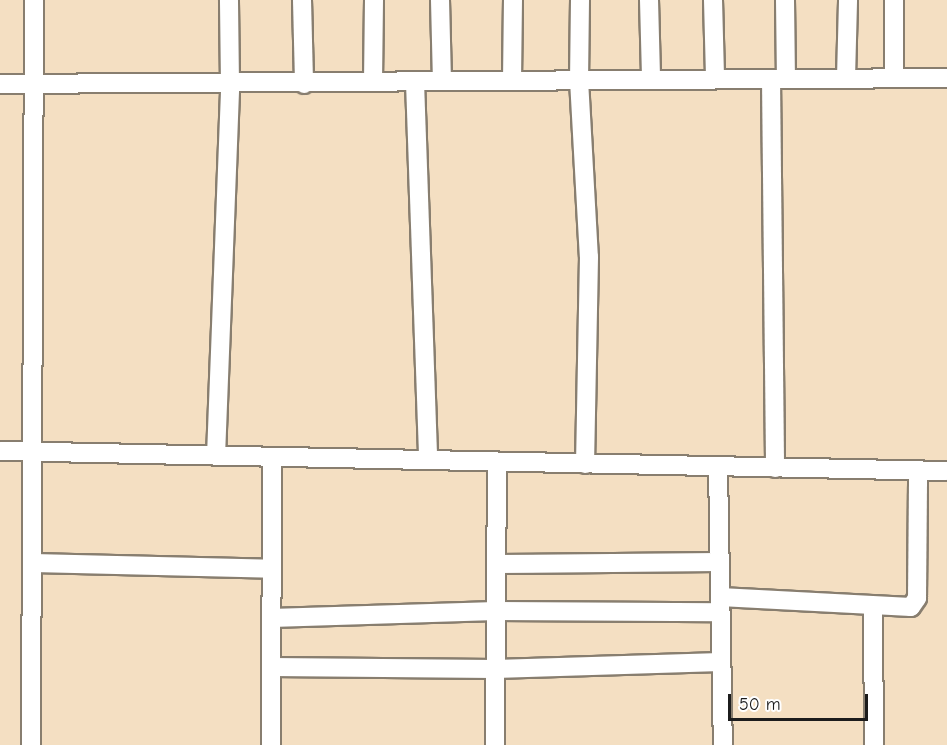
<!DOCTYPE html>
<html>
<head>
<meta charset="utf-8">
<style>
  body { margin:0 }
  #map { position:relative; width:947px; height:745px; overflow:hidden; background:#f4dfc2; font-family:"Comic Neue",sans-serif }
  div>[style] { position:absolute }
  .roads { filter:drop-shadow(2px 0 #887e6f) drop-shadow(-2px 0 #887e6f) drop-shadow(0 2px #887e6f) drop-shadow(0 -2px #887e6f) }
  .street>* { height:18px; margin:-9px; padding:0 9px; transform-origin:9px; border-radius:9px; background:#fff }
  span { translate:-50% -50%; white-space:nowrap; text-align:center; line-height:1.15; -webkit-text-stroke:4.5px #fff; paint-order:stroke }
  .scale { position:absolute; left:728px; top:694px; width:140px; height:27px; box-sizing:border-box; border:3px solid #1c1c1c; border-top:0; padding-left:8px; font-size:18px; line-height:21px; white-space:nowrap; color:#1c1c1c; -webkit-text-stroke:4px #fff; paint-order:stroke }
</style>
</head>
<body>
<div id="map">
  <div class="roads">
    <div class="street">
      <div style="left:302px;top:0;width:84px;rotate:88.6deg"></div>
      <div style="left:440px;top:0;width:81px;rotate:88.6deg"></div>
      <div style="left:580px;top:0;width:80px;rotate:90.7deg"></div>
      <div style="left:579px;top:80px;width:177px;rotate:86.8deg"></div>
      <div style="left:589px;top:257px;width:207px;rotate:91.1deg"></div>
      <div style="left:649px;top:0;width:79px;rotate:88.5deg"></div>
      <div style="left:713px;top:0;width:79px;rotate:88.5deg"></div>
      <div style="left:785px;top:0;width:78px;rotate:89.3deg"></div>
      <div style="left:894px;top:0;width:78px;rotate:90deg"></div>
      <div style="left:846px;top:78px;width:78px;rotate:-88.5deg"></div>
      <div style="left:771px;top:79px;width:389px;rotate:89.4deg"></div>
      <div style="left:512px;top:81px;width:81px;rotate:-89.3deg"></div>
      <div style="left:373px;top:82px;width:82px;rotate:-89.3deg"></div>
      <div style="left:415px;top:82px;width:378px;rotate:88deg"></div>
      <div style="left:0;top:84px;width:947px;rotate:-0.36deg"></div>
      <div style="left:0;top:451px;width:947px;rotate:1.21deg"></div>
      <div style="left:216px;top:456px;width:372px;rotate:-87.8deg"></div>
      <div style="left:230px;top:84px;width:84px;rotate:-90.7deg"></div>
      <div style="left:718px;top:467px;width:278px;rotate:89deg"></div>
      <div style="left:33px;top:563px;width:239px;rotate:1.4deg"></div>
      <div style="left:496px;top:564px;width:223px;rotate:-0.5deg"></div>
      <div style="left:720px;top:597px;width:191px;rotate:3deg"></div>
      <div style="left:911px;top:607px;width:11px;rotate:-56deg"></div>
      <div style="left:917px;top:598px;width:127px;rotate:-89.5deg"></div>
      <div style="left:873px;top:608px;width:137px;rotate:89.6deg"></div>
      <div style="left:271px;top:618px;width:225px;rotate:-1.8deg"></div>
      <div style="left:496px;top:611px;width:224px;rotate:0.3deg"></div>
      <div style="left:271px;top:667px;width:224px;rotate:0.5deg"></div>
      <div style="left:495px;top:669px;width:226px;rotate:-1.8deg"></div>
      <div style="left:31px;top:745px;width:745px;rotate:-89.77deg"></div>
      <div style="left:271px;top:745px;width:288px;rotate:-89.8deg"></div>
      <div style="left:495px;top:745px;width:283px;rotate:-89.6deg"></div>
    </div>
  </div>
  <div class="scale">50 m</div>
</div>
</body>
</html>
